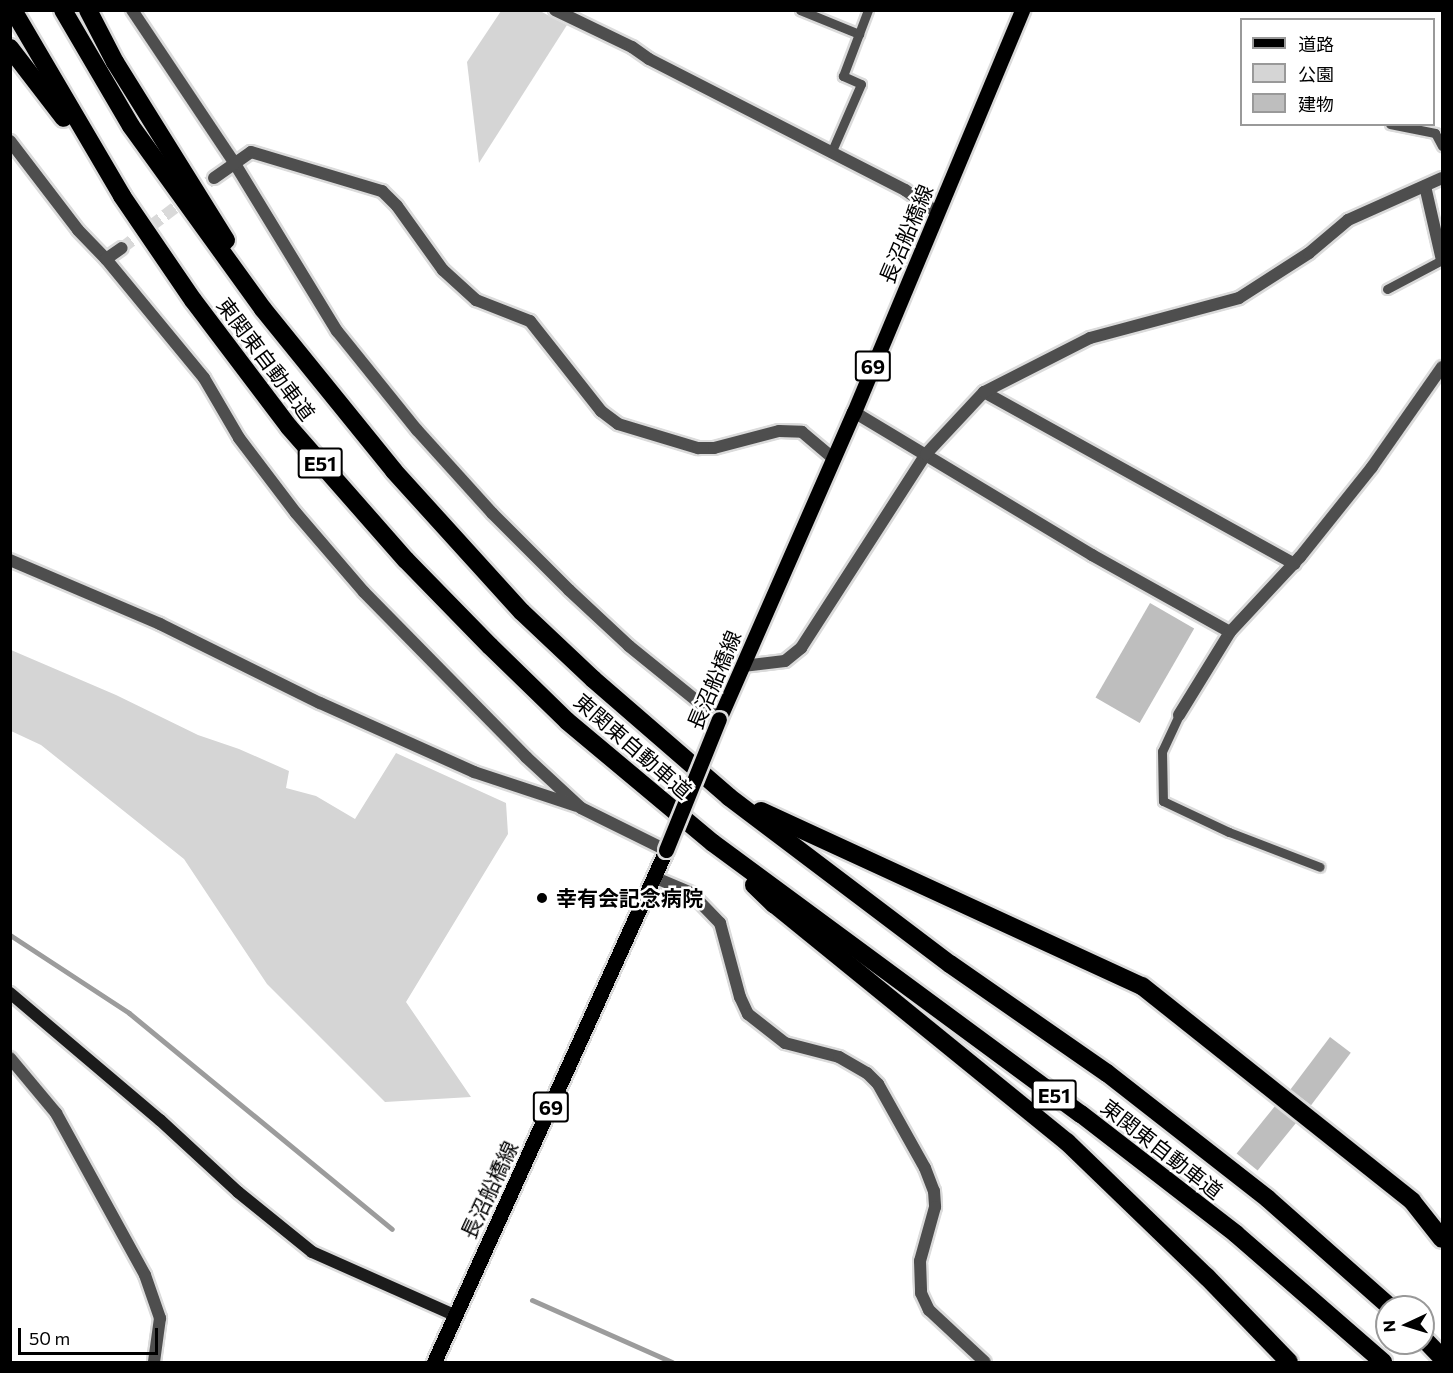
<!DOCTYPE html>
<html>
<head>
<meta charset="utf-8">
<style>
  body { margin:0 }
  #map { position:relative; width:1453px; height:1373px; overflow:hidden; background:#fff; font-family:Commissioner,"Noto Sans JP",sans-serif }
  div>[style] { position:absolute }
  .green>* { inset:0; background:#d5d5d5 }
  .stream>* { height:5px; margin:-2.5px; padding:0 2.5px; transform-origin:2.5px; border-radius:2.5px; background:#9c9c9c }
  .building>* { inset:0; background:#bebebe; transform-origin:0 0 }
  .street-tunnel>* { height:12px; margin-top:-6px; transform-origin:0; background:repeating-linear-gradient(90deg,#d9d9d9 0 12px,transparent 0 18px) }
  .roads { filter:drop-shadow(2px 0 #dbdbdb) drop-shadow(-2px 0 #dbdbdb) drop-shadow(0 2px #dbdbdb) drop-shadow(0 -2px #dbdbdb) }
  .lane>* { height:9px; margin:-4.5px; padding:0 4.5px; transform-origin:4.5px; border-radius:4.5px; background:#4e4e4e }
  .street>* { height:12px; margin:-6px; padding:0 6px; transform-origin:6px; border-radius:6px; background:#4e4e4e }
  .secondary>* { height:12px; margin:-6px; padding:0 6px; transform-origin:6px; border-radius:6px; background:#1b1b1b }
  .primary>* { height:15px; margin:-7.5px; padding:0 7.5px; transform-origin:7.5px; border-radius:7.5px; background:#000 }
  .highway>* { height:18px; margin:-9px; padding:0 9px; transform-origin:9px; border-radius:9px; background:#000 }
  .bridges { filter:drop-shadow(2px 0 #dbdbdb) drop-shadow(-2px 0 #dbdbdb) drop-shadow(0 2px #dbdbdb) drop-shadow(0 -2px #dbdbdb) }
  .primary-bridge>* { height:15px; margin:-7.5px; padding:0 7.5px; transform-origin:7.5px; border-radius:7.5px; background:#000 }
  .dots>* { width:16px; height:16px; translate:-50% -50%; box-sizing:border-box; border:3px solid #fff; border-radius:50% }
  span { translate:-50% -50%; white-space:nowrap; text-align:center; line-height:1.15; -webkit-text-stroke:5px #fff; paint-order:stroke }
  .shield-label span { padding:2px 4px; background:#fff; border:2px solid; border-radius:4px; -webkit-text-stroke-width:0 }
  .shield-label { font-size:20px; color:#000; font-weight:700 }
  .street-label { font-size:21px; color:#000 }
  .poi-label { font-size:21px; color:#000; font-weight:700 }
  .left { translate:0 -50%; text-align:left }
  .frame { position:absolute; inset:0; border:12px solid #000; pointer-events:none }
  .legend { position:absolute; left:1240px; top:18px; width:195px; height:108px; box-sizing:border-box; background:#fff; border:2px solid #999; margin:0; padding:8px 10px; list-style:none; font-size:18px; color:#000 }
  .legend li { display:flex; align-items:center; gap:12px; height:30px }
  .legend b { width:30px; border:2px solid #999 }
  .north { position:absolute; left:1375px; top:1295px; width:60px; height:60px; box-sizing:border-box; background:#fff; border:2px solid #999; border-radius:50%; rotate:266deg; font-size:16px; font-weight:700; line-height:24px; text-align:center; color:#000 }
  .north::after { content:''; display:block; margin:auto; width:21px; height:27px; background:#000; clip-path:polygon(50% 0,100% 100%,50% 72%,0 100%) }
  .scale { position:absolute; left:18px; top:1328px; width:140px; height:27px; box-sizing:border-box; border:3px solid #000; border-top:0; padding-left:8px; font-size:18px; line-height:21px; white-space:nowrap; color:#000; -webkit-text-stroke:4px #fff; paint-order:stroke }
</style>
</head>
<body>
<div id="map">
  <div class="green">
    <div style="clip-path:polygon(501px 11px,540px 11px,567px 25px,479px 163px,467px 62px)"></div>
    <div style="clip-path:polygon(11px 650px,116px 695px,198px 735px,239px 749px,289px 771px,286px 788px,316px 796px,355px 819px,396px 753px,506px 803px,508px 834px,406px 1002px,471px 1097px,385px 1102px,267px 984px,184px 859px,41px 745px,11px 731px)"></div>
  </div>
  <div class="stream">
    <div style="left:10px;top:935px;width:142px;rotate:33.2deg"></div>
    <div style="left:129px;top:1013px;width:340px;rotate:39.4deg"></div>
    <div style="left:532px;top:1300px;width:153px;rotate:23.9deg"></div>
  </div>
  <div class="building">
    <div style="left:1150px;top:603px;width:51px;height:109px;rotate:30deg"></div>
    <div style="left:1330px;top:1037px;width:26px;height:66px;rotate:37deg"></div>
    <div style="left:1275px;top:1106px;width:27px;height:61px;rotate:39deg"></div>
  </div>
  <div class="street-tunnel">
    <div style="left:122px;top:248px;width:116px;rotate:-37.3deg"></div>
  </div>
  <div class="roads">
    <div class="lane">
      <div style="left:800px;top:10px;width:64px;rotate:22.1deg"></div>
      <div style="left:1390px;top:124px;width:46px;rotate:11.3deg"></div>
      <div style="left:1435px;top:133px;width:15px;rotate:62deg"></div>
      <div style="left:831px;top:153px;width:75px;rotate:-66.5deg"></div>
      <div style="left:861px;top:84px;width:20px;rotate:-156deg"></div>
      <div style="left:843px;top:76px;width:71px;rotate:-69.3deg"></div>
      <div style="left:1387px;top:289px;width:62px;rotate:-27.8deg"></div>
      <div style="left:1179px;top:715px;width:40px;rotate:115deg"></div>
      <div style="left:1162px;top:751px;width:50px;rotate:88.9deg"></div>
      <div style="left:1163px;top:801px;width:73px;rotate:25.2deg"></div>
      <div style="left:1229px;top:832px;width:97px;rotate:21deg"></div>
    </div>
    <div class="street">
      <div style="left:132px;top:10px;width:185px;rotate:56.2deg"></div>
      <div style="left:235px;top:164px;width:196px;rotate:58.6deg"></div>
      <div style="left:337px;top:331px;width:127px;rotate:51.1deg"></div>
      <div style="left:417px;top:430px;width:112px;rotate:47.9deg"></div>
      <div style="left:492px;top:513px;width:109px;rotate:45deg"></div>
      <div style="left:569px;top:590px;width:82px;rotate:43deg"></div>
      <div style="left:629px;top:646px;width:116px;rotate:39deg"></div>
      <div style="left:555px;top:10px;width:85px;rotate:25.7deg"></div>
      <div style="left:632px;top:47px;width:21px;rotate:35deg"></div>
      <div style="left:649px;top:59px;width:288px;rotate:27.1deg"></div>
      <div style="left:905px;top:190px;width:40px;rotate:34.9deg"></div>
      <div style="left:10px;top:141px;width:112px;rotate:52.6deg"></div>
      <div style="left:78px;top:230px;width:40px;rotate:46deg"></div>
      <div style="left:106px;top:259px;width:154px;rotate:50.5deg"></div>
      <div style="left:204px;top:378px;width:69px;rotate:59.7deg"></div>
      <div style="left:239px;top:438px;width:94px;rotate:52.8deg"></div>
      <div style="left:296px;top:513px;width:104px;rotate:49.3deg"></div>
      <div style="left:364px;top:592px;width:231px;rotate:45.5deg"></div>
      <div style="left:526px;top:757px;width:75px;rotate:42.8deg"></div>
      <div style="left:581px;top:808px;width:95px;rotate:26.3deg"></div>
      <div style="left:214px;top:178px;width:45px;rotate:-35.1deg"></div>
      <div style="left:251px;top:152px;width:137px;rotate:16.6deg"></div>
      <div style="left:382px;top:191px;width:21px;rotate:45deg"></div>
      <div style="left:397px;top:206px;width:79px;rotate:54.3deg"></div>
      <div style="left:443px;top:270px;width:45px;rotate:42.3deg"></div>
      <div style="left:476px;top:300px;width:58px;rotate:21.3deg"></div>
      <div style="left:530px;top:321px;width:115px;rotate:51.7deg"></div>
      <div style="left:601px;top:411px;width:21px;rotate:37deg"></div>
      <div style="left:618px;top:424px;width:84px;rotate:16.7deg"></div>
      <div style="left:698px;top:448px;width:16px"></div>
      <div style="left:714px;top:448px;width:67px;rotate:-14.7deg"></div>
      <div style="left:779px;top:431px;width:23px;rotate:2deg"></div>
      <div style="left:802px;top:432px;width:42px;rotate:40.2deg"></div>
      <div style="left:1425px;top:186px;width:76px;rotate:77.1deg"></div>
      <div style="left:106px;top:259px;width:19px;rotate:-35deg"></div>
      <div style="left:984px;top:392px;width:355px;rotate:29deg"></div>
      <div style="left:854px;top:412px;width:278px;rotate:31deg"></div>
      <div style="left:1092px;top:555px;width:158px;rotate:29.2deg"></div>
      <div style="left:10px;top:560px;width:163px;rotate:23.1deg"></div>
      <div style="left:160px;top:624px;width:178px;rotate:26.3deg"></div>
      <div style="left:320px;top:703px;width:169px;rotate:24.1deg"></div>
      <div style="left:474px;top:772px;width:108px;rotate:18.3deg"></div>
      <div style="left:743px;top:666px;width:42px;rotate:-6.8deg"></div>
      <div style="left:785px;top:661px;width:21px;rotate:-39deg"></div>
      <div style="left:801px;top:648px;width:231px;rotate:-57.2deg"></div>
      <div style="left:926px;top:454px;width:85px;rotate:-46.9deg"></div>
      <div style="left:984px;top:392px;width:119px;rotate:-27deg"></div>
      <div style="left:1090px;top:338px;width:154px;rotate:-15deg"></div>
      <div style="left:1239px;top:298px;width:83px;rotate:-32.7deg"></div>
      <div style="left:1309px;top:253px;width:51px;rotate:-40.2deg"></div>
      <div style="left:1348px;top:220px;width:103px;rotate:-24.1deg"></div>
      <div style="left:1179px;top:715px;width:97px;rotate:-58.4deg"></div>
      <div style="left:1230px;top:632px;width:103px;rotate:-47deg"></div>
      <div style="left:1300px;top:557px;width:115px;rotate:-51.3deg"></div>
      <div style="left:1372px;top:467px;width:122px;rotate:-55deg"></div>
      <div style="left:656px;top:878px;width:38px;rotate:23deg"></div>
      <div style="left:691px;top:893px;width:42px;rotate:46deg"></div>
      <div style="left:720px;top:923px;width:77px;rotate:74.9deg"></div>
      <div style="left:740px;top:997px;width:19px;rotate:65deg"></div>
      <div style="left:748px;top:1014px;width:47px;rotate:38.1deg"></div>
      <div style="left:785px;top:1043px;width:56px;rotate:14.5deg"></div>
      <div style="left:839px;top:1057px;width:32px;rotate:30deg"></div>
      <div style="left:867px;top:1073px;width:16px;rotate:45deg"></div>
      <div style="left:878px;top:1084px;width:96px;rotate:60.8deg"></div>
      <div style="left:925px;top:1168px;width:25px;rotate:69deg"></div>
      <div style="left:934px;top:1191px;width:16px;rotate:86deg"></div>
      <div style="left:935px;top:1207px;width:56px;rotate:105.5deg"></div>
      <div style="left:920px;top:1261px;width:32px;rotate:88deg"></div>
      <div style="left:921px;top:1293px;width:19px;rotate:65deg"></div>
      <div style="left:929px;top:1310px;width:76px;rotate:42.9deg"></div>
      <div style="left:10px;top:1058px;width:72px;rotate:50.1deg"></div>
      <div style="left:56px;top:1113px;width:185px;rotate:61.2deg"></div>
      <div style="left:145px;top:1275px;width:46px;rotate:70.8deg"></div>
      <div style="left:160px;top:1318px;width:44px;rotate:97.8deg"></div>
    </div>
    <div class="secondary">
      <div style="left:10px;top:993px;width:197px;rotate:40.3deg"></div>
      <div style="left:160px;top:1120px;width:106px;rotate:42.7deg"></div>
      <div style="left:238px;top:1192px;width:95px;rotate:39deg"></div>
      <div style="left:312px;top:1252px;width:155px;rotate:23.9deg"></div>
    </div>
    <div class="primary">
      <div style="left:719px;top:719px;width:335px;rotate:-66.3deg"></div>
      <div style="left:854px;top:412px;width:436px;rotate:-67.3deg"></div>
      <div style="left:434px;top:1362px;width:562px;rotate:-65.62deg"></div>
    </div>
    <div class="highway">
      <div style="left:13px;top:10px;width:216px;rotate:59.6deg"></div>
      <div style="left:122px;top:196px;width:126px;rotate:55.7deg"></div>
      <div style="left:193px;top:300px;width:159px;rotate:52.9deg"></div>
      <div style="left:289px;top:427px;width:177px;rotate:48.7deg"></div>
      <div style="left:406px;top:560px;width:120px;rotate:45.7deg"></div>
      <div style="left:490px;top:646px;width:107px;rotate:44.2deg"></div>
      <div style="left:567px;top:721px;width:190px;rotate:39.9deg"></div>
      <div style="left:713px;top:843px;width:457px;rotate:36.4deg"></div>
      <div style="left:1081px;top:1114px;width:196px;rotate:37.7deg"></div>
      <div style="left:1236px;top:1234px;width:195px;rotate:41deg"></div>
      <div style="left:63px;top:10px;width:134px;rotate:59.6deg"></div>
      <div style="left:131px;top:126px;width:226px;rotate:54.2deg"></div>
      <div style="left:263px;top:309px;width:208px;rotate:51deg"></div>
      <div style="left:394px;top:471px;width:190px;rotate:47.8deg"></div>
      <div style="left:522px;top:612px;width:98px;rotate:43.3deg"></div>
      <div style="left:593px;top:679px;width:180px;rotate:40.9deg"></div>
      <div style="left:729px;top:797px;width:277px;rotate:37.1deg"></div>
      <div style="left:950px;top:964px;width:191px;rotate:34.8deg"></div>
      <div style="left:1107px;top:1073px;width:204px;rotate:38deg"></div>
      <div style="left:1268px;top:1199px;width:163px;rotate:41.5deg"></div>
      <div style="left:88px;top:10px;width:59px;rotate:62.6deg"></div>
      <div style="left:115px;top:62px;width:210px;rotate:58.1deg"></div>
      <div style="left:10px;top:48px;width:88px;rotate:52.4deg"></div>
      <div style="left:761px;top:811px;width:419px;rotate:24.7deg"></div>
      <div style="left:1142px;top:986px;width:345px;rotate:38.5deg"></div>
      <div style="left:1412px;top:1201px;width:48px;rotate:51.7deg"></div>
      <div style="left:754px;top:885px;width:28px;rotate:44deg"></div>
      <div style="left:774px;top:904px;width:377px;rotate:39.1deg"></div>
      <div style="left:1067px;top:1142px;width:194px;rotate:44deg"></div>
      <div style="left:1207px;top:1277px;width:118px;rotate:46deg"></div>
      <div style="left:1423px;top:1338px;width:28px;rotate:46deg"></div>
    </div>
  </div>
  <div class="bridges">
    <div class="primary-bridge">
      <div style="left:666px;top:850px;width:141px;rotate:-68deg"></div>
    </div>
  </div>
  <div class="dots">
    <div style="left:542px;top:898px;background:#000"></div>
  </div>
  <div class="shield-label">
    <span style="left:873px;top:366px">69</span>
    <span style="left:320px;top:463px">E51</span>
    <span style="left:1054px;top:1095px">E51</span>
    <span style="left:551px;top:1107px">69</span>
  </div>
  <div class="street-label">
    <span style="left:906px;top:234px;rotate:-67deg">長沼船橋線</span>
    <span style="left:266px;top:359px;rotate:53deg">東関東自動車道</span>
    <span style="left:714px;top:680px;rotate:-67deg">長沼船橋線</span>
    <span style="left:633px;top:746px;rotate:41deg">東関東自動車道</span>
    <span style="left:1162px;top:1149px;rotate:38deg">東関東自動車道</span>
    <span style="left:489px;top:1190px;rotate:-65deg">長沼船橋線</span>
  </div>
  <div class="poi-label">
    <span class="left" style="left:556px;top:898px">幸有会記念病院</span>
  </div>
  <div class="frame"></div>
  <ul class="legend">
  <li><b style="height:8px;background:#000"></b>道路</li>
  <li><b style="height:16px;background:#d5d5d5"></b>公園</li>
  <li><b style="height:16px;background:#bebebe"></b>建物</li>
  </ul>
  <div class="north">N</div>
  <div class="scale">50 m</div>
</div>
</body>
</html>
